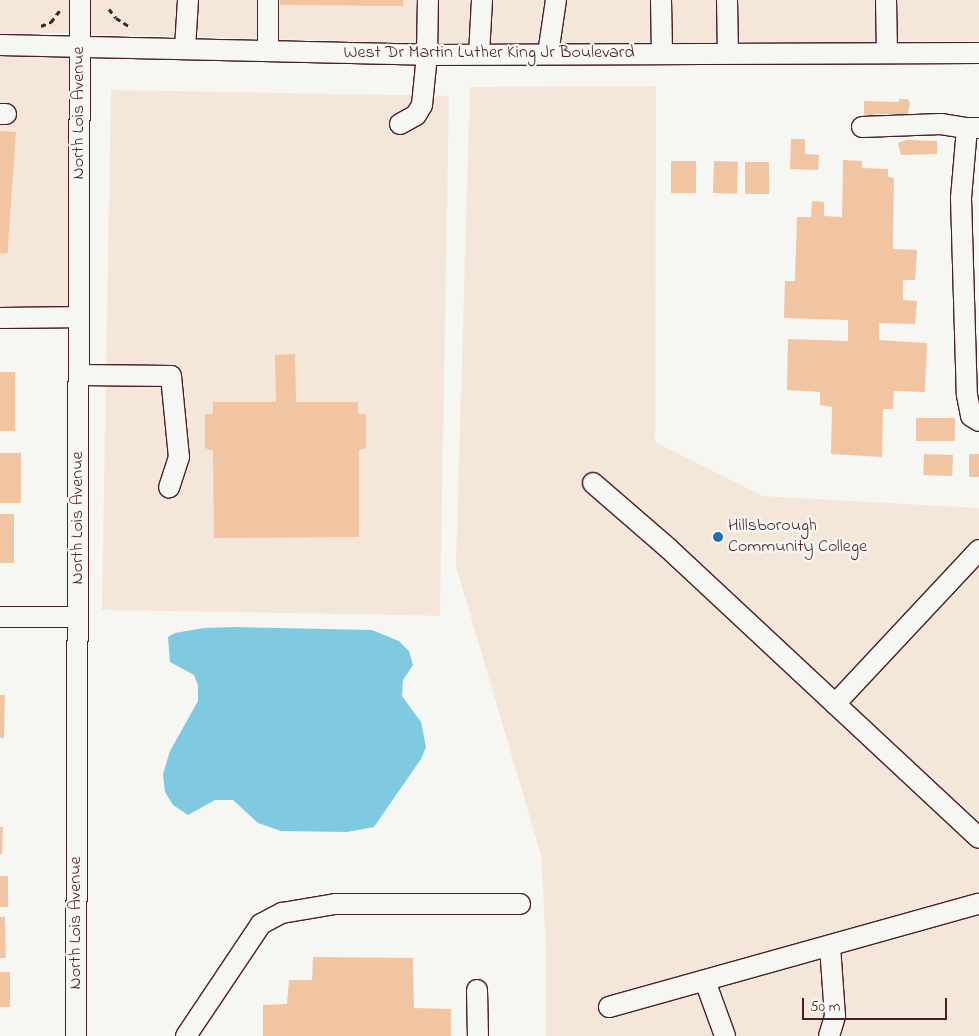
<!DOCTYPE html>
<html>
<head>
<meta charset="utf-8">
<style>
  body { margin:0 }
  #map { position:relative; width:979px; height:1036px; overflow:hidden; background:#f6f6f2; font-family:"Indie Flower",sans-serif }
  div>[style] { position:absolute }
  .built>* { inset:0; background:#f4e7da; transform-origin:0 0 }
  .water>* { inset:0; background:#80cae1 }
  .building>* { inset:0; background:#f1c5a1; transform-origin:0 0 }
  .path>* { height:3px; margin-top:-1.5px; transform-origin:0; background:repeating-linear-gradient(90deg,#4a1f2b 0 5px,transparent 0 9px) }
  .roads { filter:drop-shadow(1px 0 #4a1f2b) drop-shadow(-1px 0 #4a1f2b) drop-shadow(0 1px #4a1f2b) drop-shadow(0 -1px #4a1f2b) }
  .minor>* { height:20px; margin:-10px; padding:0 10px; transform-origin:10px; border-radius:10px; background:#f6f6f2 }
  .dots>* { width:14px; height:14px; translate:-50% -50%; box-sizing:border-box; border:2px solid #f6f6f2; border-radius:50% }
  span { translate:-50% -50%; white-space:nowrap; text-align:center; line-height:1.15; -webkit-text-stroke:4.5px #f6f6f2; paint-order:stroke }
  .street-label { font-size:18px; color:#4a1f2b }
  .poi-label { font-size:18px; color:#4a1f2b }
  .left { translate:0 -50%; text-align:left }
  .scale { position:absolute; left:802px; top:998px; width:145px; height:22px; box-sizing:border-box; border:2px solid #4a1f2b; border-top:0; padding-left:6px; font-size:15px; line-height:18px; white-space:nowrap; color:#4a1f2b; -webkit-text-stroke:4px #f6f6f2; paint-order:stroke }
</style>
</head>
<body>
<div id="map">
  <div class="built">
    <div style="left:0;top:0;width:70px;height:33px"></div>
    <div style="clip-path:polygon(90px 0,418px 0,418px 43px,89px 34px)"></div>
    <div style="left:438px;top:0;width:438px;height:43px"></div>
    <div style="left:897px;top:0;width:82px;height:41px"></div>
    <div style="left:0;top:56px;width:69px;height:251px"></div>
    <div style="clip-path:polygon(656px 86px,655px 442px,763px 496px,979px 508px,979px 1036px,546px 1036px,546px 947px,541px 855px,456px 566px,470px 87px)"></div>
    <div style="left:111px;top:90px;width:338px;height:520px;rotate:1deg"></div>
  </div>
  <div class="water">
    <div style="clip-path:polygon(234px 627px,372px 630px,399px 641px,409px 651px,413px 665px,403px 680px,402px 696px,421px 722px,426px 747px,421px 759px,374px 827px,347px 832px,281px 831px,258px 823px,233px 800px,215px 800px,188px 815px,173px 805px,165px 792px,163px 774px,170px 751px,198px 701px,198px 685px,194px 675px,170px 662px,168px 637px,175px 633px,204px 628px)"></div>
  </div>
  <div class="building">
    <div style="clip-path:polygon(280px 0,403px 0,403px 6px,280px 5px)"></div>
    <div style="clip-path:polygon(899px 99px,908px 99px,910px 104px,907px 117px,902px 117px,902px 114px,874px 114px,874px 117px,864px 114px,864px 101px,899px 102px)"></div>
    <div style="left:0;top:131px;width:16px;height:122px;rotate:4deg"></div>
    <div style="clip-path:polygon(791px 139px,805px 139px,805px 154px,819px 155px,818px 170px,790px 169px)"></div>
    <div style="clip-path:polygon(906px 140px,937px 141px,937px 154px,901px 155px,898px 143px)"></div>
    <div style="clip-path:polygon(843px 160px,862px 161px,862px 168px,888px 169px,888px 177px,894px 178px,893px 249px,917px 250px,915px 280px,903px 280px,903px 300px,917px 301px,915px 324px,879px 323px,879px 340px,927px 343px,925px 392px,894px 391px,893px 409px,883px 409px,882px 457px,831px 454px,832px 407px,820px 405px,820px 392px,787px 390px,788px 339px,848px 341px,848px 320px,784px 318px,785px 281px,795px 281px,797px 217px,811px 217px,812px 201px,824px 202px,824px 216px,842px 217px)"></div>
    <div style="left:671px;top:161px;width:25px;height:32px"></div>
    <div style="left:714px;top:161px;width:24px;height:32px;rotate:2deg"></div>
    <div style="left:745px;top:162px;width:24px;height:32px"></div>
    <div style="clip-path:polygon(295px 354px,296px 402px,358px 402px,358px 414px,366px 414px,366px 448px,359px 450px,359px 537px,214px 538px,213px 451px,205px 448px,205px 414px,213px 414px,213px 402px,276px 402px,275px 355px)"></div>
    <div style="left:0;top:372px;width:15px;height:59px"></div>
    <div style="left:916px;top:418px;width:39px;height:23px"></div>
    <div style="left:0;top:453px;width:21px;height:50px"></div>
    <div style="left:924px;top:454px;width:29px;height:21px;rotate:2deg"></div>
    <div style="left:969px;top:454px;width:10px;height:23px"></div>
    <div style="left:0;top:514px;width:14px;height:49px"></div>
    <div style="clip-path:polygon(0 695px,5px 695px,4px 738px,0 738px)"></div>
    <div style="clip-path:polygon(0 827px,3px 827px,2px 854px,0 854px)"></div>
    <div style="left:0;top:876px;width:8px;height:31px"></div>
    <div style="clip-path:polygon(0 917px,5px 917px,6px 958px,0 958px)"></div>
    <div style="clip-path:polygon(313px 957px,413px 958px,414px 1008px,451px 1009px,451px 1036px,263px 1036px,263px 1005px,287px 1004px,289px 980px,312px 980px)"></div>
    <div style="left:0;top:972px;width:10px;height:35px"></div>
  </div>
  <div class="path">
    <div style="left:109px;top:9px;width:11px;rotate:52deg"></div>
    <div style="left:116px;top:18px;width:15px;rotate:32deg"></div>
    <div style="left:41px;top:26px;width:11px;rotate:-22deg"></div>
    <div style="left:51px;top:22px;width:15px;rotate:-53deg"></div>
  </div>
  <div class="roads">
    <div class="minor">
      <div style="left:661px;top:0;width:54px;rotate:88.9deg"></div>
      <div style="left:727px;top:0;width:53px;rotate:88.9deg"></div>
      <div style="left:886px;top:0;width:53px;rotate:88.9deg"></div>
      <div style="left:0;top:45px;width:427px;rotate:1.3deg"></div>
      <div style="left:427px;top:55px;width:552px;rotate:-0.21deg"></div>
      <div style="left:185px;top:48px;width:48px;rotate:-86.4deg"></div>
      <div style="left:268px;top:50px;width:50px;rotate:-90deg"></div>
      <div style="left:479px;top:54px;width:54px;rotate:-86.8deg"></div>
      <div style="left:548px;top:54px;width:55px;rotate:-81.6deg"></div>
      <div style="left:0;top:114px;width:6px"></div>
      <div style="left:400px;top:124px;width:18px;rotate:-29deg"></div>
      <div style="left:416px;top:115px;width:12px;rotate:-59deg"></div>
      <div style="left:422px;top:105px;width:50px;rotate:-84.3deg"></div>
      <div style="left:427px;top:55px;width:55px;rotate:-89deg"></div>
      <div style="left:862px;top:127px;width:79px;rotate:-2.2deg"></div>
      <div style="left:941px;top:124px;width:26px;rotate:9deg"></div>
      <div style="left:979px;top:128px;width:12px;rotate:180deg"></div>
      <div style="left:967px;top:128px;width:70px;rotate:94.9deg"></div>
      <div style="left:961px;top:198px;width:197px;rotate:88.3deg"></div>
      <div style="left:967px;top:395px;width:21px;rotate:79deg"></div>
      <div style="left:971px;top:416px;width:9px;rotate:32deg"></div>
      <div style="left:0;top:318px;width:79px;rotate:-0.7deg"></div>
      <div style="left:79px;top:375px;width:92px;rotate:0.6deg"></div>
      <div style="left:171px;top:376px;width:81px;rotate:84.4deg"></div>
      <div style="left:179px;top:457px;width:32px;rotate:108deg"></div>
      <div style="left:593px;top:483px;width:99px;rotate:40.9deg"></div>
      <div style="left:668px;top:548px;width:425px;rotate:43deg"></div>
      <div style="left:0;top:617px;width:77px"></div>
      <div style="left:835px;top:704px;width:211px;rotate:-46.9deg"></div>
      <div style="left:705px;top:981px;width:59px;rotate:70deg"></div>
      <div style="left:477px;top:990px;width:46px;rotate:88.8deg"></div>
      <div style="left:609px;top:1007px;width:384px;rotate:-15.6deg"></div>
      <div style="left:76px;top:1036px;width:1036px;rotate:-89.78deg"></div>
      <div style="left:186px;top:1036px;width:135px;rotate:-56.2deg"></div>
      <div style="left:261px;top:924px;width:24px;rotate:-28deg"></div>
      <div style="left:282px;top:913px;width:54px;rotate:-9.6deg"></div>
      <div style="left:335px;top:904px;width:185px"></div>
      <div style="left:829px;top:1036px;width:21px;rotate:-73deg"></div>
      <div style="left:835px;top:1016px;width:69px;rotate:-94.1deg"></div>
    </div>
  </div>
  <div class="dots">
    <div style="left:718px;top:537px;background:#1f6fb2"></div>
  </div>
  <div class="street-label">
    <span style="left:489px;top:53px">West Dr Martin Luther King Jr Boulevard</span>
    <span style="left:79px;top:113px;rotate:-90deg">North Lois Avenue</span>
    <span style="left:78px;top:518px;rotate:-90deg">North Lois Avenue</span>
    <span style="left:76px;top:923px;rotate:-90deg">North Lois Avenue</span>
  </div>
  <div class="poi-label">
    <span class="left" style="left:728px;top:537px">Hillsborough<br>Community College</span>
  </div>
  <div class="scale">50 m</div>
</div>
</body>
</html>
